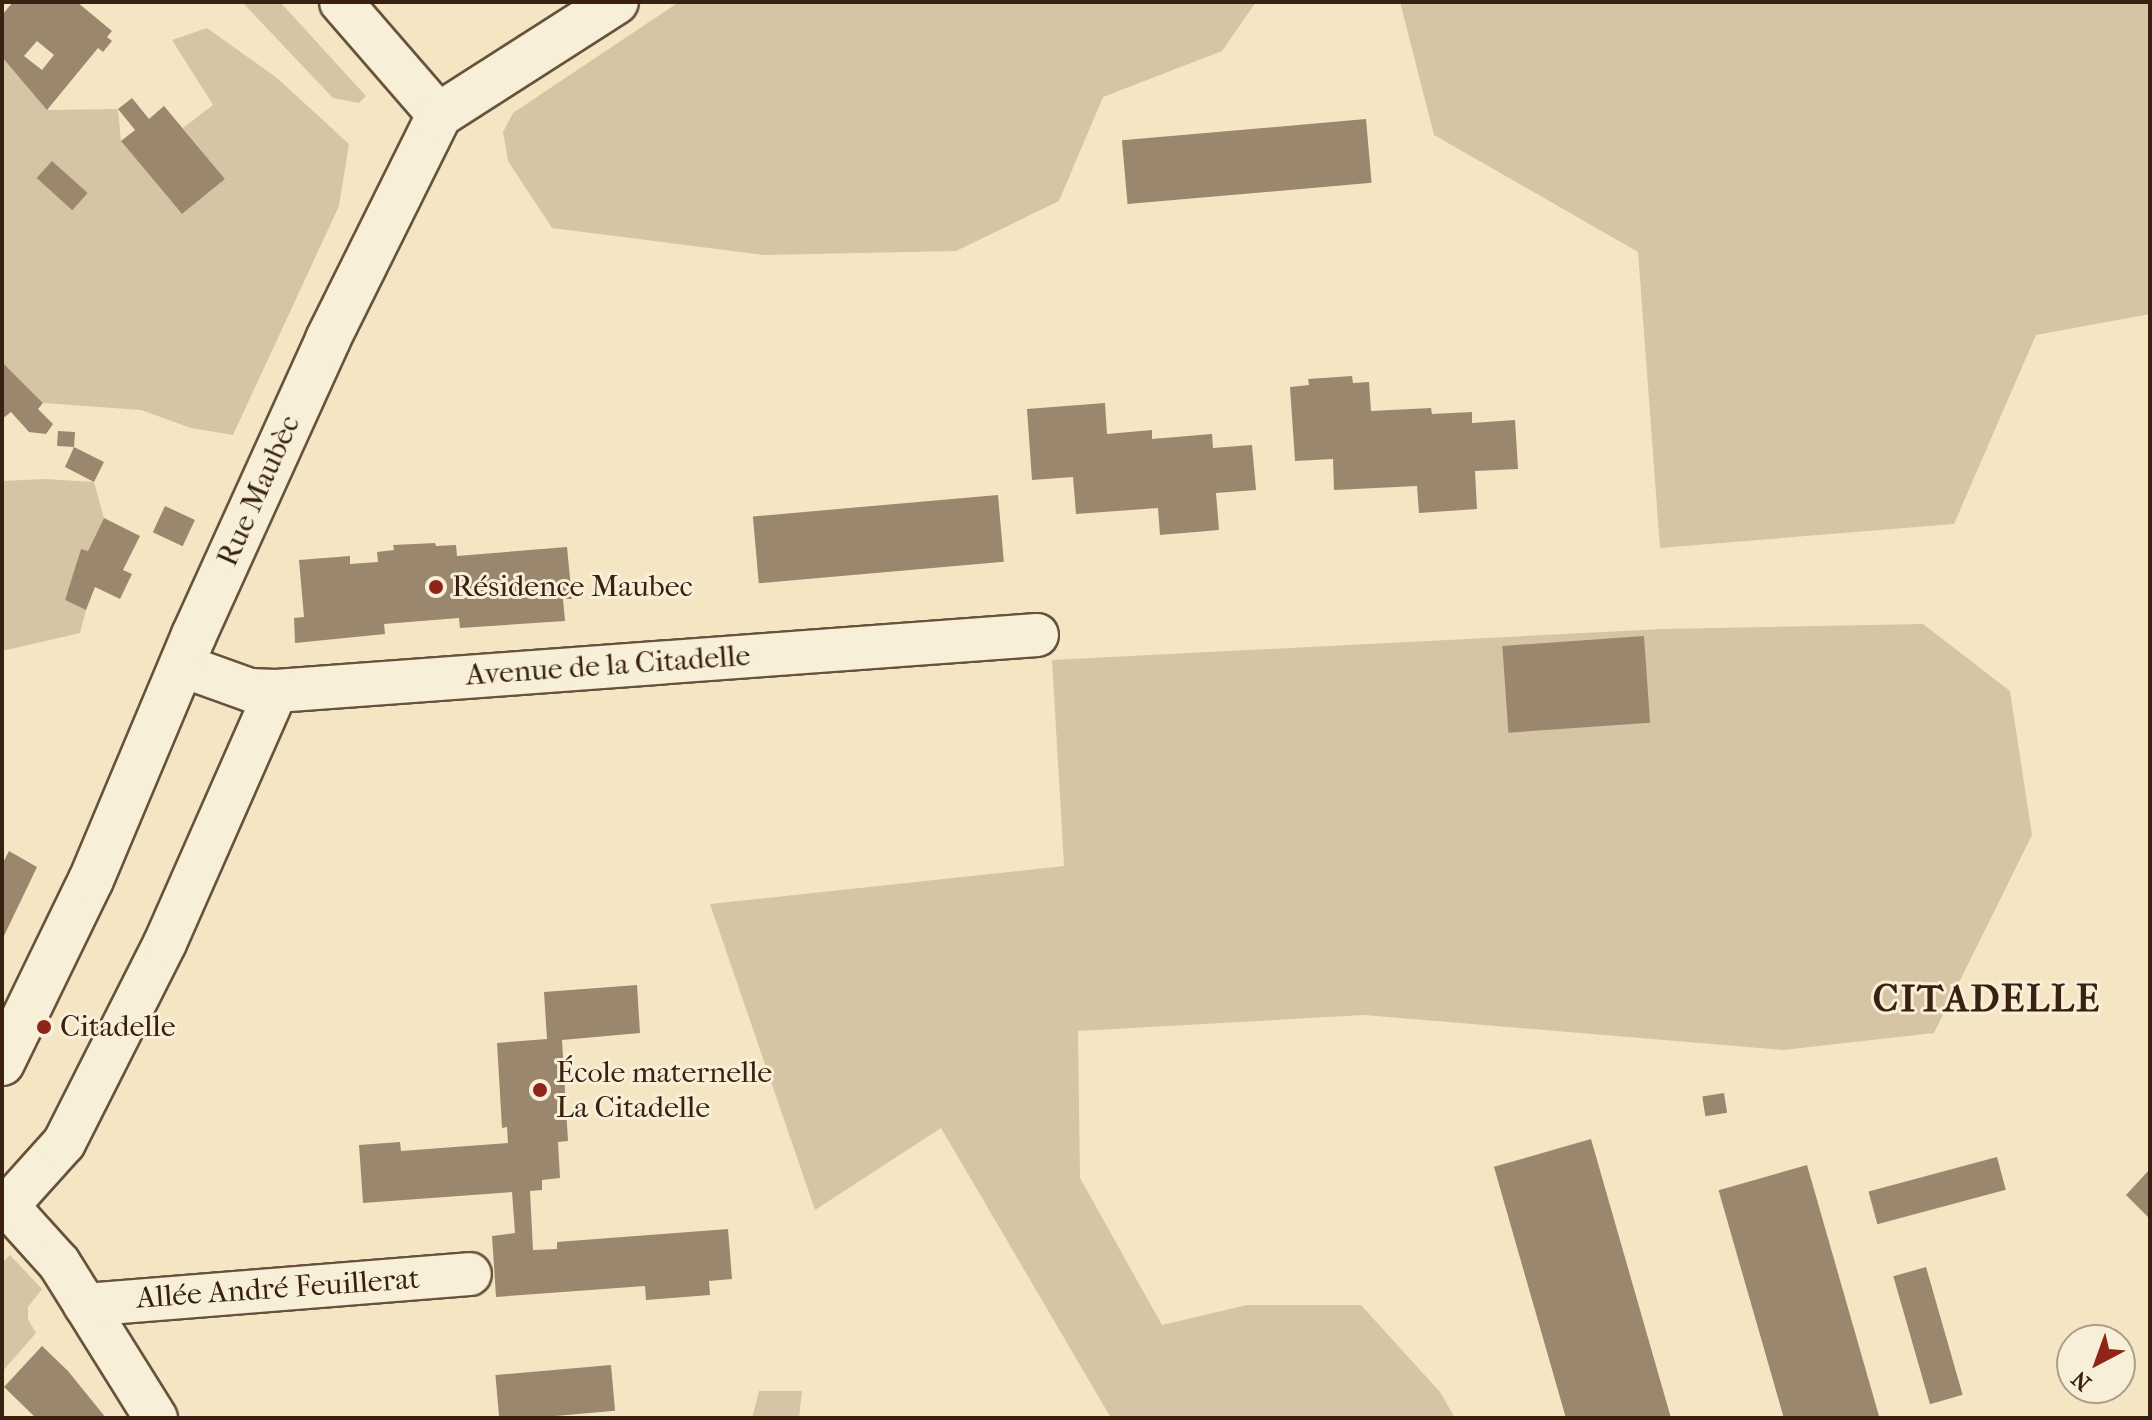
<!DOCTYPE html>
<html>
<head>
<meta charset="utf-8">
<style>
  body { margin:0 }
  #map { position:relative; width:2152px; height:1420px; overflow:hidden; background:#f5e6c3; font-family:"IM FELL French Canon",serif }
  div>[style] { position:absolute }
  .green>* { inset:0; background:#d5c5a5 }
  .building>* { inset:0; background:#9b876e; transform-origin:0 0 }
  .roads { filter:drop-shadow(2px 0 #68523e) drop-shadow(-2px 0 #68523e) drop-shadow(0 2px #68523e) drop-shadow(0 -2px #68523e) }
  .street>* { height:42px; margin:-21px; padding:0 21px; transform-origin:21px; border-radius:21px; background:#f8efd8 }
  .secondary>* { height:44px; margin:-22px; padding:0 22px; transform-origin:22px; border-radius:22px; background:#f8efd8 }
  .dots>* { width:22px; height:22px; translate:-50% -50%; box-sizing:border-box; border:4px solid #f8efd8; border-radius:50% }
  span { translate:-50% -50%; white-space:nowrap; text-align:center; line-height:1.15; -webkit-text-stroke:6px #f8efd8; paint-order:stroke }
  .street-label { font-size:30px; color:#392112 }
  .poi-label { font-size:30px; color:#392112 }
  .left { translate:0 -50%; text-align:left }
  .district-label { font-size:38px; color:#392112; font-weight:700; letter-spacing:2px }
  .frame { position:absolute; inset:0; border:4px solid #392112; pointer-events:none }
  .north { position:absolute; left:2056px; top:1324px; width:80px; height:80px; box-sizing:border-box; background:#f8efd8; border:2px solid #ac9d89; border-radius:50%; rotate:221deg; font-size:22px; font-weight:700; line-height:32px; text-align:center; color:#392112 }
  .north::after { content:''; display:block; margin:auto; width:28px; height:36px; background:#8f2418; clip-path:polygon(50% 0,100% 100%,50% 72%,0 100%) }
</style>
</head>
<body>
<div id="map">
  <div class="green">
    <div style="clip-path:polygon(242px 2px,280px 2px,366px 96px,359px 103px,333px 98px)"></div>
    <div style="clip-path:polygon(679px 2px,1256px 2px,1222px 51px,1103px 97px,1059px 201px,956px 251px,764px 255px,552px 228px,508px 161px,503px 132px,513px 113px)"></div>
    <div style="clip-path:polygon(1400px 2px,2150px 2px,2150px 314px,2036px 335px,1954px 524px,1660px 548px,1638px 252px,1434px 135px)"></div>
    <div style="clip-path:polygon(207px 28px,277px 78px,349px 144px,339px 206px,233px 435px,191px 428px,141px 410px,43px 403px,2px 362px,2px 57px,48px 110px,118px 109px,121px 141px,182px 214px,225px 179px,183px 128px,213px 105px,172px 40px)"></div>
    <div style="clip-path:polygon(45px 479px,94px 482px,104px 518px,88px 551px,81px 550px,65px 600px,86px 610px,80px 633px,2px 651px,2px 481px)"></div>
    <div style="clip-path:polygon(1923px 624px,2010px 691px,2032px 835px,1934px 1033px,1783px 1050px,1364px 1015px,1078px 1031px,1080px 1178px,1162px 1325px,1247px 1305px,1361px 1305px,1440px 1392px,1455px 1418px,1111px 1418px,941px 1128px,815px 1210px,710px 904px,1064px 866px,1052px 660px,1662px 629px)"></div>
    <div style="clip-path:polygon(10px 1255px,42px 1289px,28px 1307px,28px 1319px,36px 1333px,2px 1372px,2px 1263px)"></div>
    <div style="clip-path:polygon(759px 1391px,802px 1391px,799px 1418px,752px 1418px)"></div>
  </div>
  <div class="building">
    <div style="clip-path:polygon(evenodd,13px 2px,77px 2px,112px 31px,107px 37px,112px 41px,103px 52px,98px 48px,47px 110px,2px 57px,2px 15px,13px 2px,37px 41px,54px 55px,42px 70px,24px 56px,37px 41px)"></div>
    <div style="clip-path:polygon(132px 98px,149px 119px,164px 106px,225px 179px,182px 214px,121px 141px,135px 130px,118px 109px)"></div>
    <div style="left:1366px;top:119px;width:64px;height:245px;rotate:85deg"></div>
    <div style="left:52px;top:161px;width:48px;height:23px;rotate:42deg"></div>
    <div style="clip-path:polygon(2px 362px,43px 403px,38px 409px,53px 424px,46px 434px,29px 432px,11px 412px,2px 419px)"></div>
    <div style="clip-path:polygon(1352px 376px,1353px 383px,1369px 382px,1371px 411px,1431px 408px,1432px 414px,1472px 412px,1472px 423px,1515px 420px,1518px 469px,1475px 471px,1477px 509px,1419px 513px,1417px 486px,1334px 490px,1333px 459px,1295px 461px,1290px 387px,1309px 385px,1308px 379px)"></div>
    <div style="clip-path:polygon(1105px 403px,1107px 434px,1152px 430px,1152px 439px,1212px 434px,1213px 448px,1252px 445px,1256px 490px,1216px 493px,1219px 530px,1160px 535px,1158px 508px,1076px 514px,1073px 477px,1032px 480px,1027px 409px)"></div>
    <div style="clip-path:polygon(58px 431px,75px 432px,74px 447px,104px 462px,94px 482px,65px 467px,74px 447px,57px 446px)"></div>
    <div style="left:998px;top:495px;width:67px;height:246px;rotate:85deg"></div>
    <div style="left:165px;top:506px;width:33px;height:29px;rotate:25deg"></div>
    <div style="clip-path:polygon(104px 518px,140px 536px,123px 570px,132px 574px,120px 599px,95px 587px,86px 610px,65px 600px,81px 549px,88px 551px)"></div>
    <div style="clip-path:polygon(435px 543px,436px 546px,456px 545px,457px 556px,567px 547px,572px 599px,563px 599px,565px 621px,460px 628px,459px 618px,384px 624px,385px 634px,295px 643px,294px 618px,304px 617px,299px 560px,350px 556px,350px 564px,378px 562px,377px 552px,394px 550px,393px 545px)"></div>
    <div style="left:1644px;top:636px;width:87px;height:142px;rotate:86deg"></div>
    <div style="clip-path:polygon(9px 851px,37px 867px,2px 940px,2px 865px)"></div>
    <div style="clip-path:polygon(637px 985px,640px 1033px,562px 1040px,568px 1141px,558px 1142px,560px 1178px,542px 1180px,542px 1190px,530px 1191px,533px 1250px,557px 1249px,557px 1242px,728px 1229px,732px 1279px,709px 1281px,710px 1295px,646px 1300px,645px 1286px,496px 1297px,492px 1236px,515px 1233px,512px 1192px,363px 1203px,359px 1145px,400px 1142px,401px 1151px,508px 1143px,507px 1127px,502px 1128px,497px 1043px,547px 1039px,544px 992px)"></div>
    <div style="left:1724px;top:1093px;width:20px;height:22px;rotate:81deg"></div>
    <div style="left:1591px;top:1139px;width:290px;height:101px;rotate:74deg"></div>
    <div style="left:1997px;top:1157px;width:34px;height:133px;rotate:75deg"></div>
    <div style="left:1807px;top:1165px;width:263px;height:92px;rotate:74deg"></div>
    <div style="clip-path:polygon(2150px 1169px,2150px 1219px,2126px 1195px)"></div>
    <div style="left:1926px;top:1267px;width:133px;height:34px;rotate:74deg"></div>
    <div style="clip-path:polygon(42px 1346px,68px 1371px,106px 1418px,36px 1418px,4px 1387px)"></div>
    <div style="left:611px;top:1365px;width:46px;height:116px;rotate:85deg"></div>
  </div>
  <div class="roads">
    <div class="street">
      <div style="left:341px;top:2px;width:150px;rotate:49.1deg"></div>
      <div style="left:183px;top:666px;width:71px;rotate:19.7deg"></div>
      <div style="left:250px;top:690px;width:26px;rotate:2deg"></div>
      <div style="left:276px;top:691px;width:763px;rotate:-4.21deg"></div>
      <div style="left:2px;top:1200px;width:85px;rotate:47.9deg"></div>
      <div style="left:59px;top:1263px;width:183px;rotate:58deg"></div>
      <div style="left:9px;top:1204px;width:82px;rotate:-48deg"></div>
      <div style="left:64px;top:1143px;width:224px;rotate:-63.2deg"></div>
      <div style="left:165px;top:943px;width:275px;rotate:-66.2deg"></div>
      <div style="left:85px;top:1305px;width:386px;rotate:-4.6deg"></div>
    </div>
    <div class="secondary">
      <div style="left:2px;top:1063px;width:203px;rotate:-64.1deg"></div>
      <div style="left:91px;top:880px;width:266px;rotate:-67.2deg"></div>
      <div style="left:194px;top:635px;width:325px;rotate:-65.6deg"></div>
      <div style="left:328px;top:339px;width:250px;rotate:-63.6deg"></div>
      <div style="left:439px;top:115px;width:210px;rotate:-32.6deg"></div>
    </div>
  </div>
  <div class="dots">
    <div style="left:436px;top:587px;background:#8f2418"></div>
    <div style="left:44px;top:1027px;background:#8f2418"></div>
    <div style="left:540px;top:1090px;background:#8f2418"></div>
  </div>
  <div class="street-label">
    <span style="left:259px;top:491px;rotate:-66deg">Rue Maubèc</span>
    <span style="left:608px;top:666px;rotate:-4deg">Avenue de la Citadelle</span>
    <span style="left:278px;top:1289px;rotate:-4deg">Allée André Feuillerat</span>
  </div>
  <div class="poi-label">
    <span class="left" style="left:452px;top:587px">Résidence Maubec</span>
    <span class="left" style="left:60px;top:1027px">Citadelle</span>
    <span class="left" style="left:556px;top:1090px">École maternelle<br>La Citadelle</span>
  </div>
  <div class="district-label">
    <span style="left:1987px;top:999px">CITADELLE</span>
  </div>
  <div class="frame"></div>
  <div class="north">N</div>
</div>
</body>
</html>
